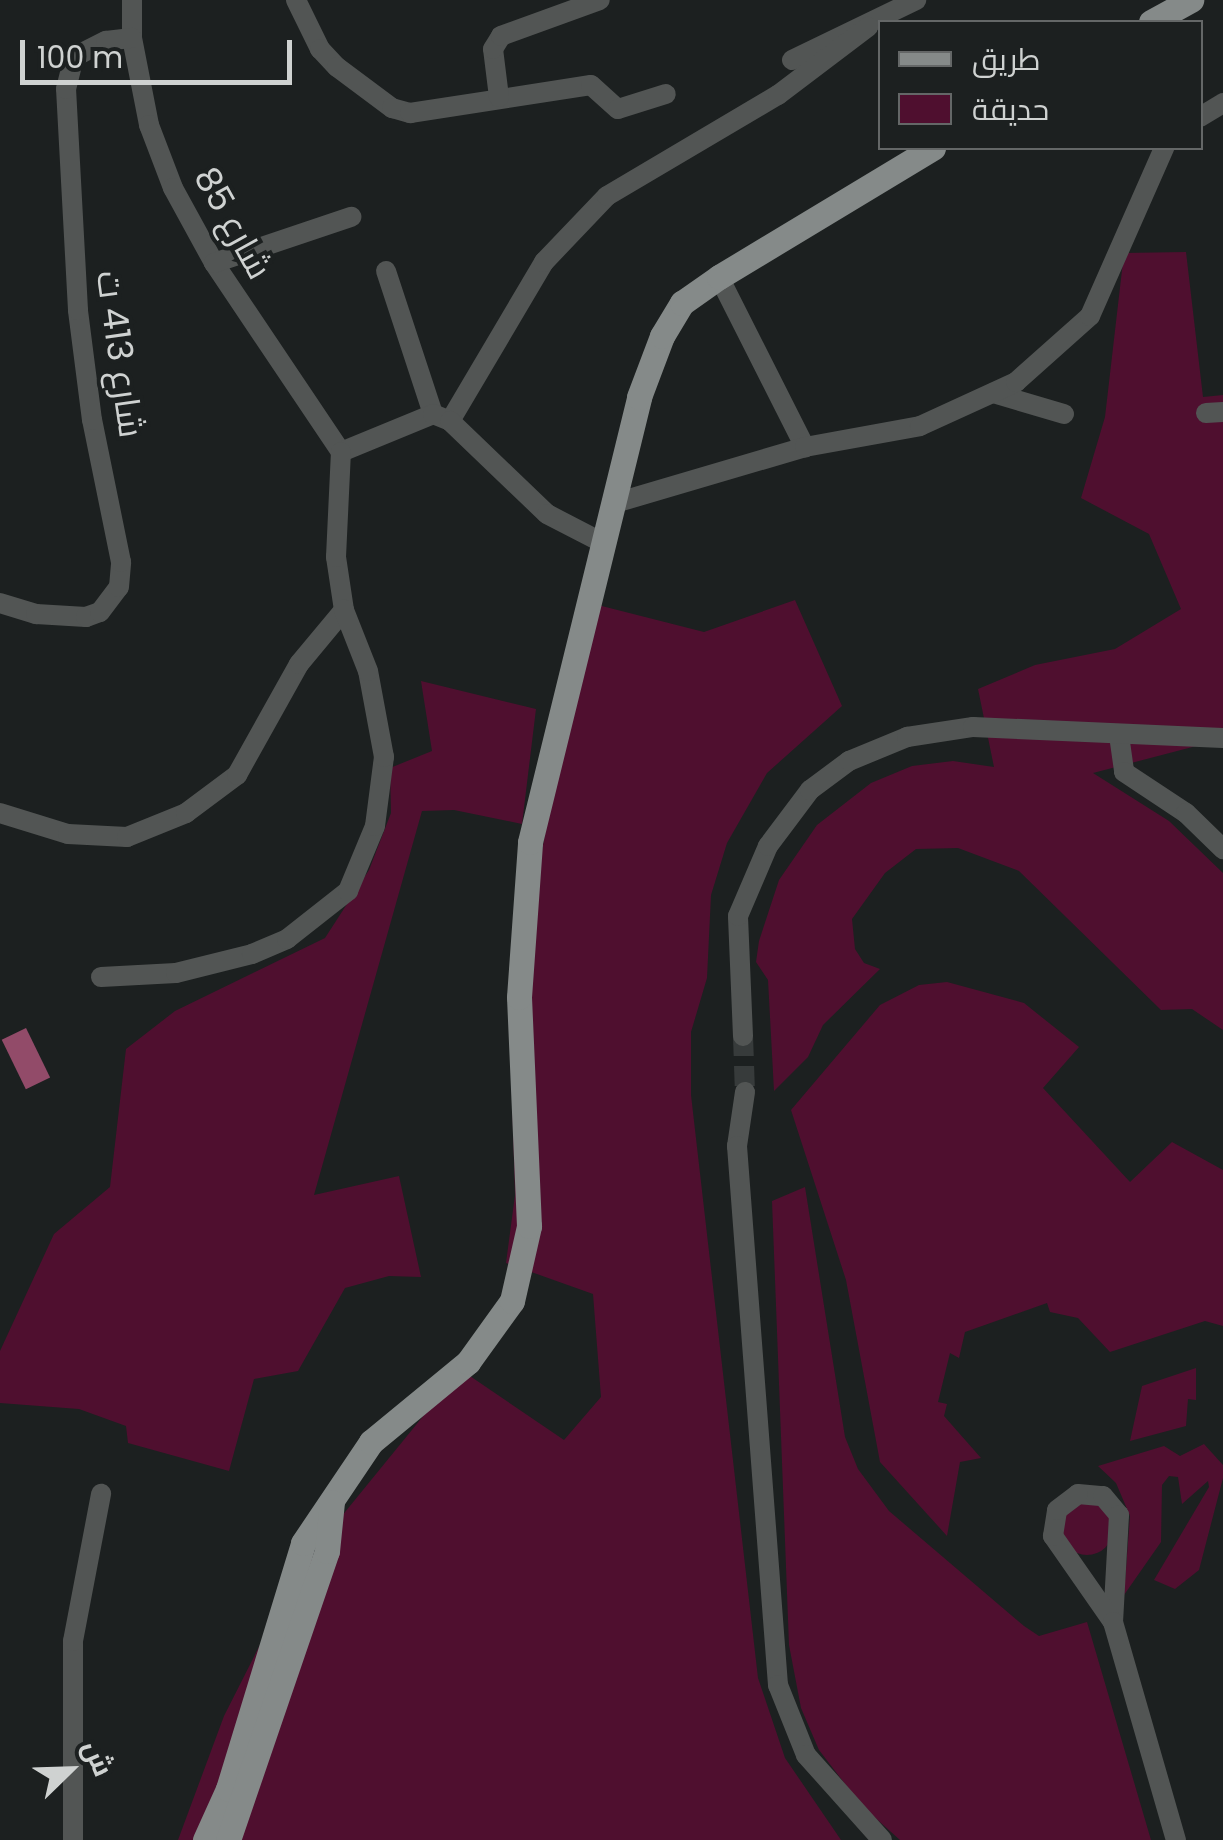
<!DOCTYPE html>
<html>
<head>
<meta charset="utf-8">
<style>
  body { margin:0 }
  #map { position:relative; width:1223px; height:1840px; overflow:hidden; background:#1c2020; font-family:Poppins,Cairo,sans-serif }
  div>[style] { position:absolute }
  .green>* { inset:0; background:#4f0f2f }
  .round { border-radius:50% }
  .water>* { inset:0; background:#924b69; transform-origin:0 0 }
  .minor-tunnel>* { height:20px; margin-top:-10px; transform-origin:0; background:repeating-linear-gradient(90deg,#373b3b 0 20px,transparent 0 30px) }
  .minor>* { height:20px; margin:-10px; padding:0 10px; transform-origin:10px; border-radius:10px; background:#525554 }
  .major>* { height:25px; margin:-12.5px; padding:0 12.5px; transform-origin:12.5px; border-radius:12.5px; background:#858a89 }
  span { translate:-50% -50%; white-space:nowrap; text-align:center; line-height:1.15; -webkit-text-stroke:8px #1c2020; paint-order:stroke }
  .street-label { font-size:35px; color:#cfd2d1 }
  .legend { position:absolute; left:878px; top:20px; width:325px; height:130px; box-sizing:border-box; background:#1c2020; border:2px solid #646767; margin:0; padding:12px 18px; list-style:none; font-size:30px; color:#cfd2d1 }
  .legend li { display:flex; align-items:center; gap:20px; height:50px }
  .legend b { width:50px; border:2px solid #646767 }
  .north { position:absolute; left:20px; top:1720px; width:100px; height:100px; -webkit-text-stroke:8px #1c2020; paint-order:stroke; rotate:67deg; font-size:28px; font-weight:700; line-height:40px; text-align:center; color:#cfd2d1 }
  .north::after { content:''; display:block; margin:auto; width:35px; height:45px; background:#cfd2d1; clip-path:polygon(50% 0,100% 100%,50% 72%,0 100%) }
  .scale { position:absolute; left:20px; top:40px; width:272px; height:45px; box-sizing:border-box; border:5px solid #cfd2d1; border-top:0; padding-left:12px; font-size:30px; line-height:35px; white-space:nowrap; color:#cfd2d1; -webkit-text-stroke:8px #1c2020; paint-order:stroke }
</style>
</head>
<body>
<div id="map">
  <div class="green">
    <div style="clip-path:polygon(1186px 252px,1203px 397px,1223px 395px,1223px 739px,1093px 773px,1169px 821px,1223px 873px,1223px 1030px,1192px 1009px,1161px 1010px,1019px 871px,958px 848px,916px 849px,885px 873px,852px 919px,855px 949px,864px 963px,880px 969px,823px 1025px,808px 1057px,774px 1091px,768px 980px,756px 962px,759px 941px,779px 880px,817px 825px,871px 783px,912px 766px,953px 761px,994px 767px,978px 689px,1035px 665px,1115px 649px,1181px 609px,1149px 534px,1081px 498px,1105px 417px,1124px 253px)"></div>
    <div style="clip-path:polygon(795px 600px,842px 706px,767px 773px,727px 843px,711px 895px,707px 978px,691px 1032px,691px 1095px,758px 1678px,785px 1758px,841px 1840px,178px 1840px,224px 1716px,273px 1619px,332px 1528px,429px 1409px,464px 1372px,564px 1440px,601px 1397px,593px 1294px,506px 1263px,515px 1195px,510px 1032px,586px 602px,704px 632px)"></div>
    <div style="clip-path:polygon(421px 681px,536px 709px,522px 824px,454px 810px,422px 811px,314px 1195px,399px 1176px,421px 1277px,389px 1276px,345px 1288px,298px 1371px,254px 1379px,229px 1471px,128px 1443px,126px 1426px,79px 1409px,0 1403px,0 1351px,54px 1234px,110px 1187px,126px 1049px,175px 1011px,325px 938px,369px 870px,391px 813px,390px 768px,432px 751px)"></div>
    <div style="clip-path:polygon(947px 982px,1024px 1003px,1079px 1047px,1043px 1088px,1130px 1182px,1172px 1142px,1223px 1170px,1223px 1326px,1205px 1321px,1110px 1352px,1078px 1318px,1050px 1312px,1047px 1303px,965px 1332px,959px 1358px,950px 1353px,938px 1402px,947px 1404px,944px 1416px,981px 1458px,960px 1462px,947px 1536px,880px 1462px,846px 1280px,791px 1110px,880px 1005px,919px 985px)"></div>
    <div style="clip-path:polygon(805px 1187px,845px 1437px,858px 1469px,889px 1511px,1024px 1626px,1039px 1636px,1087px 1622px,1151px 1840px,900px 1840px,862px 1806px,819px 1750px,801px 1708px,789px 1645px,772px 1201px)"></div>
    <div style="clip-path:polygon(1196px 1368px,1196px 1400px,1188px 1399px,1186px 1426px,1130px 1441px,1142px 1386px)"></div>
    <div style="clip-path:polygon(1204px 1444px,1223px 1465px,1223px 1478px,1199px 1570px,1175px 1589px,1154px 1580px,1209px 1487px,1208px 1481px,1182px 1504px,1178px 1477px,1169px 1476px,1162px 1485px,1161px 1542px,1124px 1595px,1130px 1516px,1116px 1483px,1098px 1466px,1164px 1446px,1180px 1456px)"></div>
    <div class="round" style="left:1061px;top:1503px;width:52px;height:52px"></div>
  </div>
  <div class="water">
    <div style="left:26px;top:1028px;width:55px;height:27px;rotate:64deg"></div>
  </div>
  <div class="minor-tunnel">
    <div style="left:743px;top:1036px;width:56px;rotate:88deg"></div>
  </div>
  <div class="minor">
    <div style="left:132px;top:0;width:38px;rotate:90deg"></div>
    <div style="left:132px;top:38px;width:89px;rotate:78.9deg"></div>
    <div style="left:149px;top:125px;width:67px;rotate:69.1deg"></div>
    <div style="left:173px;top:188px;width:85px;rotate:61.3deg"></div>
    <div style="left:214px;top:263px;width:228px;rotate:56.1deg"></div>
    <div style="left:296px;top:0;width:55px;rotate:63.9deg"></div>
    <div style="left:320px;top:49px;width:25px;rotate:47deg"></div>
    <div style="left:337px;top:67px;width:69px;rotate:36.7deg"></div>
    <div style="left:392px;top:108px;width:19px;rotate:16deg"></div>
    <div style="left:410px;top:113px;width:183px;rotate:-8.8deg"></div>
    <div style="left:591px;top:85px;width:36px;rotate:42deg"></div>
    <div style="left:618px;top:109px;width:50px;rotate:-17.4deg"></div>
    <div style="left:792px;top:60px;width:138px;rotate:-25.8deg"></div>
    <div style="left:499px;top:97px;width:48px;rotate:-97.1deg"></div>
    <div style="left:493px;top:49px;width:15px;rotate:-58deg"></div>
    <div style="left:501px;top:36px;width:105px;rotate:-20deg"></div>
    <div style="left:1200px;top:117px;width:27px;rotate:-31deg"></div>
    <div style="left:214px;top:263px;width:145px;rotate:-18.6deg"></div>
    <div style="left:386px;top:271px;width:151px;rotate:71.8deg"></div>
    <div style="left:719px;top:277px;width:191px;rotate:63.2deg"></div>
    <div style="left:993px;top:393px;width:74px;rotate:16.5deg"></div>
    <div style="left:1206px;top:413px;width:17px;rotate:-3deg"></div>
    <div style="left:450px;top:421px;width:185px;rotate:-59.4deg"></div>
    <div style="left:544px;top:262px;width:91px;rotate:-46.3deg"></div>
    <div style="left:607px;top:196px;width:199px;rotate:-30.6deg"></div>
    <div style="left:778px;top:95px;width:113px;rotate:-37.1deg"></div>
    <div style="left:341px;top:452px;width:100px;rotate:-22.4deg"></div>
    <div style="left:433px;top:414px;width:18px;rotate:22deg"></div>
    <div style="left:450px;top:421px;width:134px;rotate:43.8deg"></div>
    <div style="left:547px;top:514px;width:65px;rotate:27.3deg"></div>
    <div style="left:615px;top:503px;width:198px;rotate:-16.4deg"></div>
    <div style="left:805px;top:447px;width:117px;rotate:-10.3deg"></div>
    <div style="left:920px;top:426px;width:106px;rotate:-24.6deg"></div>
    <div style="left:1016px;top:382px;width:99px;rotate:-41.7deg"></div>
    <div style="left:1090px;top:316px;width:184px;rotate:-66.2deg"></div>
    <div style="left:0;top:603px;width:38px;rotate:17deg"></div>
    <div style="left:36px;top:614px;width:50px;rotate:3.4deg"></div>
    <div style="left:86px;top:617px;width:15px;rotate:-20deg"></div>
    <div style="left:100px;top:612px;width:31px;rotate:-53deg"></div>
    <div style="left:119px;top:587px;width:25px;rotate:-85deg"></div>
    <div style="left:121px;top:562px;width:145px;rotate:-101.5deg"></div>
    <div style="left:92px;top:420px;width:111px;rotate:-97.3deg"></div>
    <div style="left:78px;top:310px;width:221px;rotate:-93.1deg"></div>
    <div style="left:66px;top:89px;width:33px;rotate:-76deg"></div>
    <div style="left:74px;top:57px;width:36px;rotate:-27deg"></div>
    <div style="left:106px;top:41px;width:26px;rotate:-7deg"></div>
    <div style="left:1119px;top:735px;width:37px;rotate:82deg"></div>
    <div style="left:1124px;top:772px;width:74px;rotate:33.5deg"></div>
    <div style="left:1186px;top:813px;width:52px;rotate:44.2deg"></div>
    <div style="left:0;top:813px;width:71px;rotate:17.2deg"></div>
    <div style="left:68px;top:834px;width:59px;rotate:2.9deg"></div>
    <div style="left:127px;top:837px;width:64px;rotate:-22.1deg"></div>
    <div style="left:186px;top:813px;width:64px;rotate:-36.7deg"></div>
    <div style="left:237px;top:775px;width:127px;rotate:-60.8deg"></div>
    <div style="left:299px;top:664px;width:70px;rotate:-50.2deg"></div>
    <div style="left:344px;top:610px;width:54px;rotate:-98.6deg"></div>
    <div style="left:336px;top:557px;width:105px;rotate:-87.3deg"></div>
    <div style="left:101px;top:977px;width:75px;rotate:-3.1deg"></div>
    <div style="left:176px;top:973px;width:78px;rotate:-14deg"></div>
    <div style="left:252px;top:954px;width:38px;rotate:-23deg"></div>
    <div style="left:287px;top:939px;width:78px;rotate:-38.2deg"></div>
    <div style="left:348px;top:891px;width:70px;rotate:-67.4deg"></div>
    <div style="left:375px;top:826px;width:70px;rotate:-82.6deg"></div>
    <div style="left:384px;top:757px;width:87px;rotate:-100.5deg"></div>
    <div style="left:368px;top:671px;width:66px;rotate:-111.5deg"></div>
    <div style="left:743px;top:1036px;width:120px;rotate:-92.4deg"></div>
    <div style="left:738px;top:916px;width:76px;rotate:-66.8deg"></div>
    <div style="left:768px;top:846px;width:70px;rotate:-53.1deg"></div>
    <div style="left:810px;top:790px;width:49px;rotate:-36.6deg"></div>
    <div style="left:849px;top:761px;width:63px;rotate:-22.5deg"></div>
    <div style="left:907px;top:737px;width:67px;rotate:-8.6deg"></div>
    <div style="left:973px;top:727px;width:250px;rotate:2.5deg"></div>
    <div style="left:745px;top:1092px;width:55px;rotate:98.4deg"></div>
    <div style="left:737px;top:1146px;width:541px;rotate:85.65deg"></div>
    <div style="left:778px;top:1685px;width:75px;rotate:68.2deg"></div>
    <div style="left:806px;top:1755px;width:114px;rotate:48.2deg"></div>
    <div style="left:1078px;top:1494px;width:25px;rotate:5deg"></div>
    <div style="left:1103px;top:1496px;width:25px;rotate:50deg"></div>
    <div style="left:1119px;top:1515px;width:107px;rotate:93.2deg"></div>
    <div style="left:1113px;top:1622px;width:105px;rotate:-124.9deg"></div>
    <div style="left:1053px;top:1536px;width:26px;rotate:-81deg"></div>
    <div style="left:1057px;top:1510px;width:26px;rotate:-37deg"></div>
    <div style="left:1113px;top:1622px;width:227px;rotate:73.9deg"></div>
    <div style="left:73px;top:1840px;width:199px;rotate:-90deg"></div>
    <div style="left:73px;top:1641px;width:150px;rotate:-79.2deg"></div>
  </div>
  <div class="major">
    <div style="left:1151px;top:22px;width:46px;rotate:-28.8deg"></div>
    <div style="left:205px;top:1840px;width:56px;rotate:-65.7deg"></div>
    <div style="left:228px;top:1789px;width:257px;rotate:-73deg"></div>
    <div style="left:303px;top:1543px;width:122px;rotate:-56deg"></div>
    <div style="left:371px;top:1442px;width:126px;rotate:-39.5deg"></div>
    <div style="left:468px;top:1362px;width:75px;rotate:-54.2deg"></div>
    <div style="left:512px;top:1301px;width:77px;rotate:-77.2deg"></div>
    <div style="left:529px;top:1226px;width:229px;rotate:-92.5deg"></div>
    <div style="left:519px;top:997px;width:155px;rotate:-85.9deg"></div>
    <div style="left:530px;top:842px;width:458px;rotate:-76.2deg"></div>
    <div style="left:639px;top:397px;width:65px;rotate:-69.3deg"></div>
    <div style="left:662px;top:336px;width:39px;rotate:-59deg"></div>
    <div style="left:682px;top:303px;width:45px;rotate:-35.1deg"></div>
    <div style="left:719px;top:277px;width:250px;rotate:-31.1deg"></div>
    <div style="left:228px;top:1840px;width:305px;rotate:-71.1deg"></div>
    <div style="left:327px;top:1551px;width:49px;rotate:-84.2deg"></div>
  </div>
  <div class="street-label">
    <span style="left:233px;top:223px;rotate:61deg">شارع 85</span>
    <span style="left:120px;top:354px;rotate:82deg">شارع 413 ت</span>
  </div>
  <ul class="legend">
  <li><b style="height:12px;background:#858a89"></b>طريق</li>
  <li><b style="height:28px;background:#4f0f2f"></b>حديقة</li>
  </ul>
  <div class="north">ش</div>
  <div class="scale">100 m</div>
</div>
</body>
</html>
